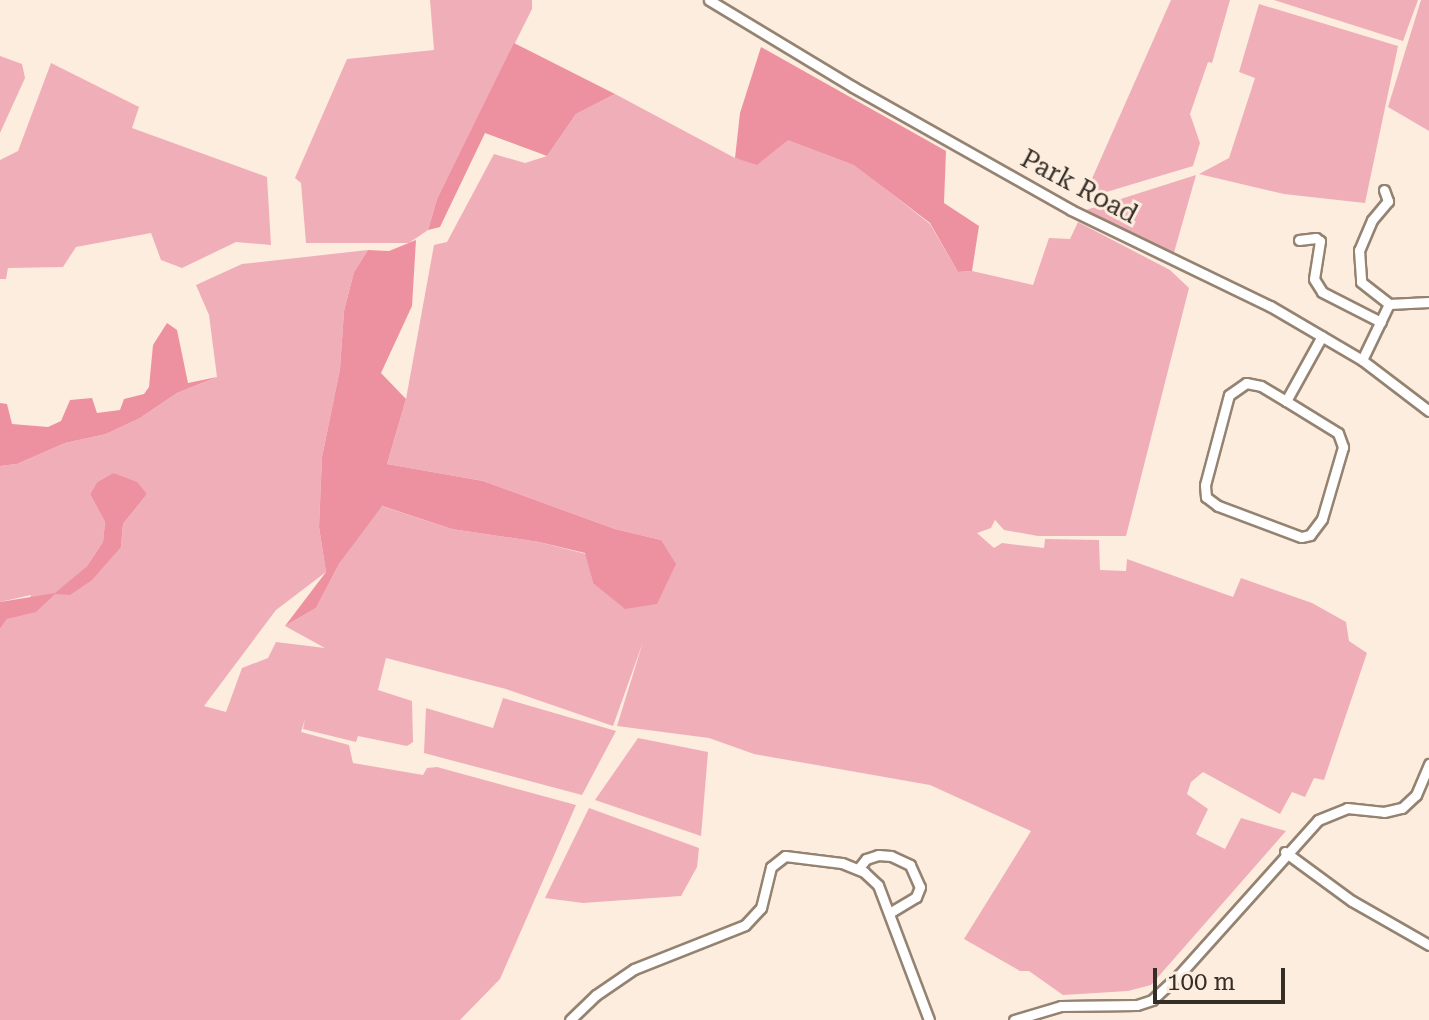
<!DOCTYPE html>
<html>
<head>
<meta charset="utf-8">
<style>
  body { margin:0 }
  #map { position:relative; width:1429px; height:1020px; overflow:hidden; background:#fdedde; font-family:"Roboto Serif",serif }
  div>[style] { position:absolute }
  .green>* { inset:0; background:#f0aeb9 }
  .forest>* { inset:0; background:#ed91a1 }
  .roads { filter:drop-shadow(2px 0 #958372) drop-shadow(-2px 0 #958372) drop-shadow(0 2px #958372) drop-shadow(0 -2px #958372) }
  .minor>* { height:9px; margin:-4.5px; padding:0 4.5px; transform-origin:4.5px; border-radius:4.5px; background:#fff }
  span { translate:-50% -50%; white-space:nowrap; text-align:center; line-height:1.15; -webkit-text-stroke:6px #fdedde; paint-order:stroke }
  .street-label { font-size:26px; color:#352e27 }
  .scale { position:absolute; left:1153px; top:968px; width:132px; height:36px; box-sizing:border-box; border:4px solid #352e27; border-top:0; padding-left:10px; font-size:24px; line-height:28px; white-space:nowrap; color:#352e27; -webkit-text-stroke:6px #fdedde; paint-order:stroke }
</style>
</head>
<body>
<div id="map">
  <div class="green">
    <div style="clip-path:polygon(430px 0,532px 0,532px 9px,437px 199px,428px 230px,409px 243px,306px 243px,301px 183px,295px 178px,347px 59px,434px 50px)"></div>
    <div style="clip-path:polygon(1171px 0,1230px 0,1212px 63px,1208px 62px,1190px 114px,1200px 143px,1193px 166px,1083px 199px)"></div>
    <div style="clip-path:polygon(1274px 0,1418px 0,1403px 41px)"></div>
    <div style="clip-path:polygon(1421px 0,1429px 0,1429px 131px,1388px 107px)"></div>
    <div style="clip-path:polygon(1259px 4px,1398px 46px,1365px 203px,1284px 194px,1199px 174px,1229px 158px,1255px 78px,1239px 72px)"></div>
    <div style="clip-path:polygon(0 56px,22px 64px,25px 78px,0 133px)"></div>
    <div style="clip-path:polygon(51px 63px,139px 107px,132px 128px,267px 177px,271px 245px,236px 242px,182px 268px,161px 260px,151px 233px,76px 247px,63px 267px,8px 268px,6px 279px,0 279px,0 160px,18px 151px)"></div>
    <div style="clip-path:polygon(evenodd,615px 94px,735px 158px,757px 164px,787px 139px,855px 165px,930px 224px,958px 272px,972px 271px,1033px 285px,1049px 238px,1070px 239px,1078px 222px,1170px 270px,1189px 288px,1126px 536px,1038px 536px,1004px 530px,995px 520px,991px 528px,977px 533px,994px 548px,1002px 543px,1044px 548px,1045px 539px,1099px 540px,1100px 570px,1126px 571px,1127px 559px,1233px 597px,1241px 578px,1312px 603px,1346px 622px,1349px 641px,1367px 653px,1324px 780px,1314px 778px,1305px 797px,1292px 792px,1280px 814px,1203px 772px,1191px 782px,1187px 794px,1208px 809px,1196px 834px,1199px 836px,1225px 849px,1241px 818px,1286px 831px,1151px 985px,1128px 991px,1063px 995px,1029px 971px,1020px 971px,964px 939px,1031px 831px,930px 785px,754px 754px,709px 738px,617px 726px,643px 642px,613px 726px,506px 689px,386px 658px,378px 690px,412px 701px,413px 742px,407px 746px,358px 736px,356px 742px,303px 729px,305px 719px,301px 732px,349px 745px,353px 763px,423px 775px,427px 768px,437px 767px,576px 805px,500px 979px,460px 1020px,0 1020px,0 629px,7px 619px,24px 612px,31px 595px,0 602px,0 466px,17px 464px,65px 443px,106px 434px,140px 418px,177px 393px,217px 377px,209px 315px,196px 285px,242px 264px,368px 250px,354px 272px,344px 311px,340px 369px,322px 457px,319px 527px,326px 572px,276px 610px,204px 706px,226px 712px,242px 668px,268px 658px,276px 642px,325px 648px,285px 626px,316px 608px,339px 564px,381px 506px,452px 529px,539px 542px,586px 554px,593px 583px,661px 540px,615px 529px,483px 481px,387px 464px,406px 399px,434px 245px,447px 242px,494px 154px,525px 163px,547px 156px,576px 114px,615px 94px,113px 473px,147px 494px,123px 524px,121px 547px,56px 593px,87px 566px,103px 542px,105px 522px,90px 494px,97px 482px,113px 473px)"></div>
    <div style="clip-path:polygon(1196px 175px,1173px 256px,1086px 210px)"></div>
    <div style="clip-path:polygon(503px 698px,616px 731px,582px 795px,424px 753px,426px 708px,493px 728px)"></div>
    <div style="clip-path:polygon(638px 738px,708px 752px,701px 836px,595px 800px)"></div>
    <div style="clip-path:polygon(589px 808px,699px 848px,697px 867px,681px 896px,583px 903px,545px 898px)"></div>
  </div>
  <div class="forest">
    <div style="clip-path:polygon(514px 43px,615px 94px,576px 114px,547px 156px,485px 133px,440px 227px,428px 230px,437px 199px)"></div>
    <div style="clip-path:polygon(761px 47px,946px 151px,944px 203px,979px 226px,972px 271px,958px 272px,930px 223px,854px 165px,788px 140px,757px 165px,735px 158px,740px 113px)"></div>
    <div style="clip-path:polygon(416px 240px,412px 306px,381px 373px,406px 399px,387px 464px,483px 481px,615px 529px,661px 540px,676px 564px,657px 604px,625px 609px,593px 583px,585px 553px,539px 542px,452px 529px,382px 506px,339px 564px,316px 608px,285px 626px,326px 572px,319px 527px,322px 457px,340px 369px,344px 311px,354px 272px,368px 250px,389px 251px)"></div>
    <div style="clip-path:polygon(167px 323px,177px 330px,188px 383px,217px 377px,177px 393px,140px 418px,106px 434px,65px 443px,17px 464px,0 466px,0 403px,7px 404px,12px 424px,48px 427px,61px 421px,70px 400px,92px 398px,97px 413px,120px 410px,124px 399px,144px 394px,149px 387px,153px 345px)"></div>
    <div style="clip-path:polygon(113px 473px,137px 482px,147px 494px,123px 524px,121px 547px,92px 580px,70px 595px,55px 594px,36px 612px,7px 619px,0 629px,0 602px,55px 593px,87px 566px,103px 542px,105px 522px,90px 494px,97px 482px)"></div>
  </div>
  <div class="roads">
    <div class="minor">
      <div style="left:709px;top:0;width:168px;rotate:31.1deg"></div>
      <div style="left:853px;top:87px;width:250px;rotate:29.4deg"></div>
      <div style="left:1071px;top:210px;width:221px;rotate:25.8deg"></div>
      <div style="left:1270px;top:306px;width:107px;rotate:30.4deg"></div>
      <div style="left:1362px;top:360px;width:84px;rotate:37.3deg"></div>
      <div style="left:1384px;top:190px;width:12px;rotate:70deg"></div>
      <div style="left:1388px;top:201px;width:25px;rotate:130deg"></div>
      <div style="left:1372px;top:220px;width:33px;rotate:113deg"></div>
      <div style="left:1359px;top:250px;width:32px;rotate:86deg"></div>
      <div style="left:1361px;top:282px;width:36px;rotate:38deg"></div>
      <div style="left:1389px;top:304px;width:40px;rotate:-2.9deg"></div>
      <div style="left:1299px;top:240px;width:17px;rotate:-7deg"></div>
      <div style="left:1316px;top:238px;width:5px;rotate:37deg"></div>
      <div style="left:1320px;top:241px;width:38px;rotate:99deg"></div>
      <div style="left:1314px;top:279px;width:15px;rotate:58deg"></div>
      <div style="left:1322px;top:292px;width:66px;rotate:27deg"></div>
      <div style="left:1362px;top:360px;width:62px;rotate:-64.3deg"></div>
      <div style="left:1286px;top:401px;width:61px;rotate:31.6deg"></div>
      <div style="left:1338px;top:433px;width:15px;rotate:70deg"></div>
      <div style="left:1343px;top:447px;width:75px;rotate:106.3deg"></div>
      <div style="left:1322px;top:519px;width:20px;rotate:127deg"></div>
      <div style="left:1310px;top:535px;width:9px;rotate:167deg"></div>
      <div style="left:1301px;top:537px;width:89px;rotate:-159.5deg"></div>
      <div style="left:1218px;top:506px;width:15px;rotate:-143deg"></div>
      <div style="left:1206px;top:497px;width:12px;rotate:-95deg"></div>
      <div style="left:1205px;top:485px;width:93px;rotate:-75.1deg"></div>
      <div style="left:1229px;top:395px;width:21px;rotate:-35deg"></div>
      <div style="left:1246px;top:383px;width:15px;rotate:11deg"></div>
      <div style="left:1261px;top:386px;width:29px;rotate:31deg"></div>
      <div style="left:1286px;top:401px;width:74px;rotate:-61deg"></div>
      <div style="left:1285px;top:852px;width:83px;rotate:36.2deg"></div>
      <div style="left:1352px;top:901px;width:89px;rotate:29.7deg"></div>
      <div style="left:858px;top:869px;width:13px;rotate:-51deg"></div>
      <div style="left:866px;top:859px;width:13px;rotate:-18deg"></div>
      <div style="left:878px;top:855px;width:13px;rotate:4deg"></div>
      <div style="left:891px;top:856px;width:21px;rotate:25deg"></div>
      <div style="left:910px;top:865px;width:24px;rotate:66deg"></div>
      <div style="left:920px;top:887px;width:11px;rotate:112deg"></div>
      <div style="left:916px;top:897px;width:29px;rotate:149deg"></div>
      <div style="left:570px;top:1020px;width:36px;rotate:-44deg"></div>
      <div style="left:596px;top:995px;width:46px;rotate:-34.4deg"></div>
      <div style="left:634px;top:969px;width:119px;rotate:-21.6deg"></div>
      <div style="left:745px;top:925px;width:23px;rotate:-47deg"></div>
      <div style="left:761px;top:908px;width:42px;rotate:-76.3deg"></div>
      <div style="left:771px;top:867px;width:18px;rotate:-38deg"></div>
      <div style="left:785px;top:856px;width:57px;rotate:7deg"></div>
      <div style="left:842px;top:863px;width:24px;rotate:22deg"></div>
      <div style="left:864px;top:872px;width:19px;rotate:43deg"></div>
      <div style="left:878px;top:885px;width:144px;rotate:69.3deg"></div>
      <div style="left:1014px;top:1020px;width:49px;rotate:-16.6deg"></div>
      <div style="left:1061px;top:1006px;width:76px;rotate:-0.8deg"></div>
      <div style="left:1137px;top:1005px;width:16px;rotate:-18deg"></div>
      <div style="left:1152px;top:1000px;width:37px;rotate:-43deg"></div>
      <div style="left:1179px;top:975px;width:208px;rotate:-48.1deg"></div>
      <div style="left:1318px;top:820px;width:31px;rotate:-22deg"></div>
      <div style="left:1347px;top:808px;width:37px;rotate:6deg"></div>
      <div style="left:1384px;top:812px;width:18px;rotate:-13deg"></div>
      <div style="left:1402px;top:808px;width:19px;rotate:-43deg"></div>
      <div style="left:1416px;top:795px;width:34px;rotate:-67deg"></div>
    </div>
  </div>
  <div class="street-label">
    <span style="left:1079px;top:187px;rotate:28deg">Park Road</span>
  </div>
  <div class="scale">100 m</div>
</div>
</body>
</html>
